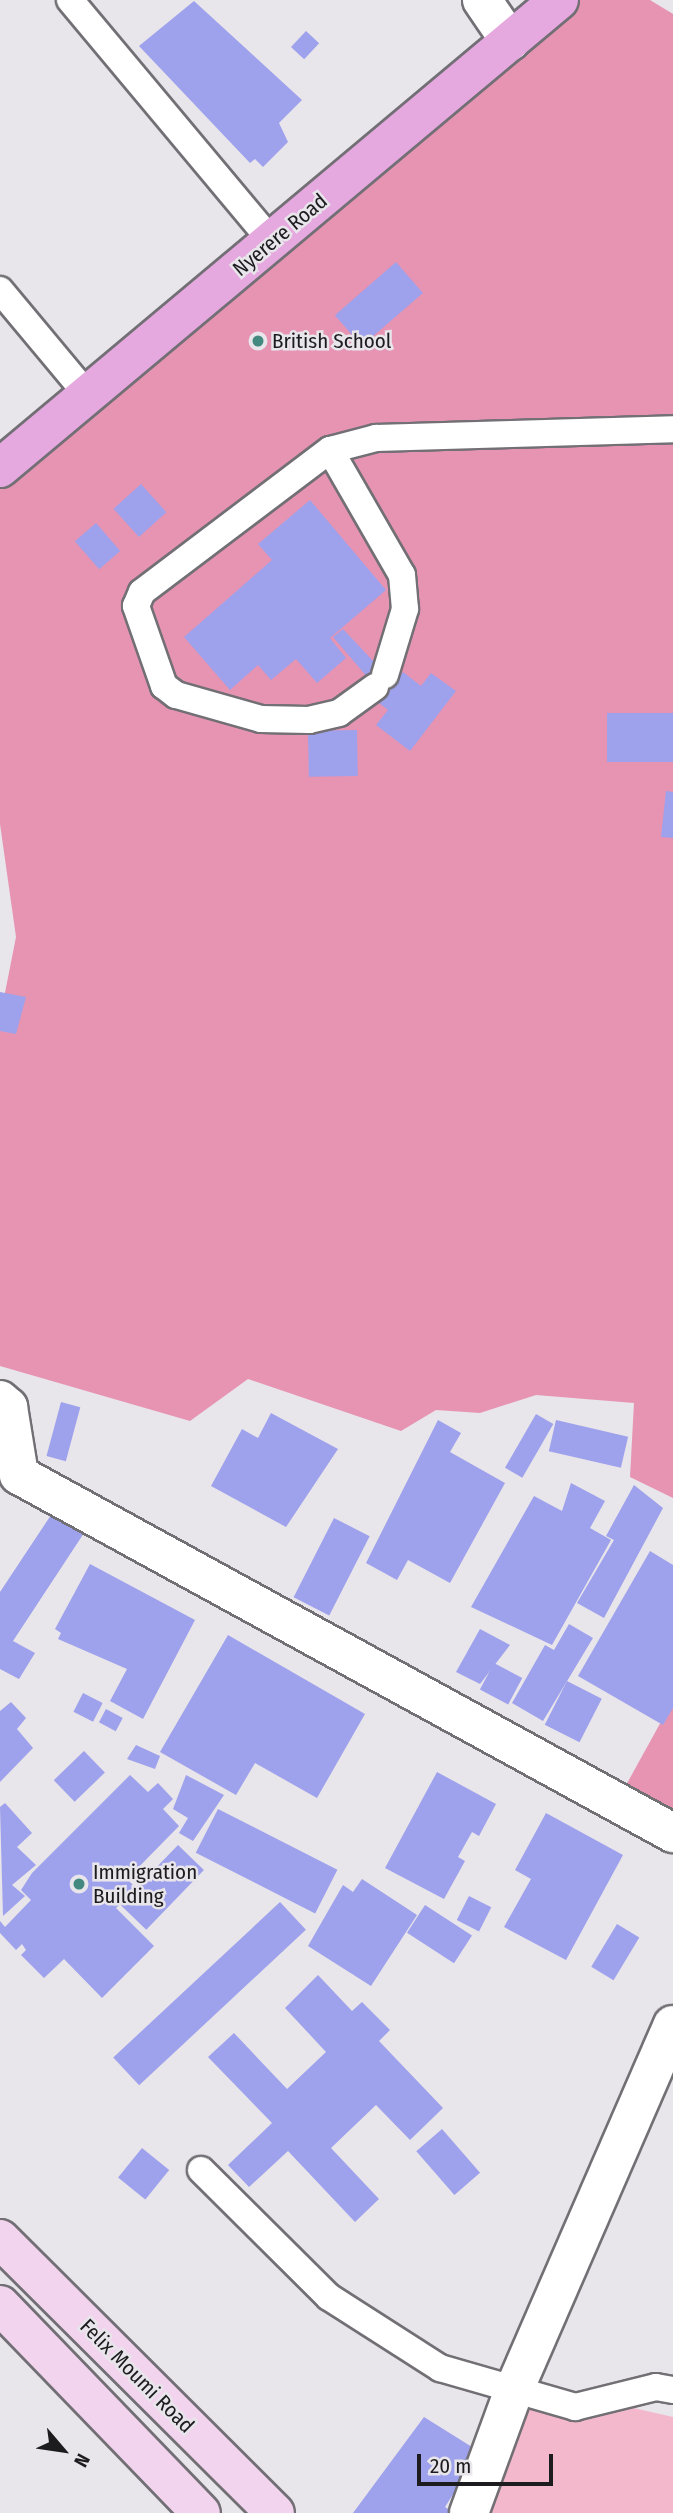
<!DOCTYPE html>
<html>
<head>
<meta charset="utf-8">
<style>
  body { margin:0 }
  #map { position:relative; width:673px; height:2513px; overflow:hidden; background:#e8e5eb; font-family:"Fira Sans Condensed",sans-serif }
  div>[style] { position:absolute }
  .green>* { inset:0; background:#f3b8cc }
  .forest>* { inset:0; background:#e794b3 }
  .building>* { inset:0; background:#9ea1eb; transform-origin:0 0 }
  .roads { filter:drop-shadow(2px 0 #726f75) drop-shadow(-2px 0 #726f75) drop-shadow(0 2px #726f75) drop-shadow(0 -2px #726f75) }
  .service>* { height:26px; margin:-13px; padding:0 13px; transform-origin:13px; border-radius:13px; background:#fff }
  .minor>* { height:38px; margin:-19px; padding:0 19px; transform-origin:19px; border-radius:19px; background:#fff }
  .tertiary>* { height:38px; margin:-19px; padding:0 19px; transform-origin:19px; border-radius:19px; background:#fff }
  .secondary>* { height:38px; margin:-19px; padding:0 19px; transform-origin:19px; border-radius:19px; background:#f2d4ef }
  .primary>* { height:38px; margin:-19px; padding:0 19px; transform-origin:19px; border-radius:19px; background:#e5a8df }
  .dots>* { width:19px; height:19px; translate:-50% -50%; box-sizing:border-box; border:4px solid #e8e5eb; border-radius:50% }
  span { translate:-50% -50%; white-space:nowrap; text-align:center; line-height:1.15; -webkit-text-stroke:5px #e8e5eb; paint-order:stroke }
  .street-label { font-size:21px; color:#1c1b1d }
  .poi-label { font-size:21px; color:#1c1b1d }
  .left { translate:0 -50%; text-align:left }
  .north { position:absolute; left:28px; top:2415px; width:70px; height:70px; -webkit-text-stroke:5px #e8e5eb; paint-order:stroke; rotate:119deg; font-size:19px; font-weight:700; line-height:28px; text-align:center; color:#1c1b1d }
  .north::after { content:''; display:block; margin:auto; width:24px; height:32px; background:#1c1b1d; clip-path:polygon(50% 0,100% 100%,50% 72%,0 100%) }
  .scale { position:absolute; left:417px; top:2454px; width:136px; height:32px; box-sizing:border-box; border:4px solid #1c1b1d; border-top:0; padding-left:9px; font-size:21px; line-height:24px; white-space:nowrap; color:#1c1b1d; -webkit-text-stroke:5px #e8e5eb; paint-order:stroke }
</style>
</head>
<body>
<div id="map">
  <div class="green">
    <div style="clip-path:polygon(520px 2382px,673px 2417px,673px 2513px,480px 2513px)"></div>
  </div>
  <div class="forest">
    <div style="clip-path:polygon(577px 0,650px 0,673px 14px,673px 1498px,630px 1477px,634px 1403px,536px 1395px,480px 1413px,436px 1410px,401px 1431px,248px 1379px,190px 1421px,0 1366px,0 1018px,16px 937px,0 824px,0 483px)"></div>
    <div style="clip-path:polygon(673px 1700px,673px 1812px,625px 1787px)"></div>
  </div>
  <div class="building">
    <div style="clip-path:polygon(194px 1px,302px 100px,279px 123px,288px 142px,263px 167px,255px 159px,250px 163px,139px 46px)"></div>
    <div style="left:306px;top:31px;width:18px;height:22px;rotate:43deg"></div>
    <div style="left:396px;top:262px;width:41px;height:81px;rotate:49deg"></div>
    <div style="left:141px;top:484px;width:38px;height:37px;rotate:48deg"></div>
    <div style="clip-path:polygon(310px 500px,386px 590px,330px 638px,346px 658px,317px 683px,296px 659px,271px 680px,258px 665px,230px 690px,184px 637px,272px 560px,258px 544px)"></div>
    <div style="left:96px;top:523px;width:37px;height:28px;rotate:49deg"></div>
    <div style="clip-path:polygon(343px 629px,391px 680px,380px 692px,333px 637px)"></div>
    <div style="clip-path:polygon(403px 672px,421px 686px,431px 673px,456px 691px,410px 751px,376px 725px,388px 710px,379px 703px)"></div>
    <div style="left:607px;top:713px;width:66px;height:49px"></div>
    <div style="left:357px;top:730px;width:46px;height:49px;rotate:89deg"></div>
    <div style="clip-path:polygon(666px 791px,673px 792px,673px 838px,661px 837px)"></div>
    <div style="clip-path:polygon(0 992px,26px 997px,16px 1034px,0 1031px)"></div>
    <div style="left:61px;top:1402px;width:20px;height:56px;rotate:15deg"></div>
    <div style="clip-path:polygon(271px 1413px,338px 1449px,286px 1527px,211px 1486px,242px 1429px,258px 1438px)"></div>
    <div style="left:536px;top:1414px;width:20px;height:62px;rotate:30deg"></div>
    <div style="clip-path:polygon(438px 1420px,461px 1433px,450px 1452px,505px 1483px,450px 1583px,408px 1560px,397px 1580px,366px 1563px)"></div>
    <div style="left:556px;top:1420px;width:74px;height:32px;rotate:13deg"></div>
    <div style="clip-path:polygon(571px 1483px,605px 1501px,590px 1528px,611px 1540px,552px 1645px,471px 1607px,534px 1496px,562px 1511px)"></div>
    <div style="clip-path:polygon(634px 1485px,663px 1508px,604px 1618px,577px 1603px,614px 1540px,606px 1536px)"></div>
    <div style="clip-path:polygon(53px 1512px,86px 1530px,13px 1641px,35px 1653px,19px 1679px,0 1669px,0 1592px)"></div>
    <div style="left:334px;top:1518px;width:40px;height:89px;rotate:27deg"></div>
    <div style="clip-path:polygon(650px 1551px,673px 1565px,673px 1708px,663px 1725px,578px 1676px)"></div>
    <div style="clip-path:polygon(90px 1564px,195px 1620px,143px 1719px,110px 1701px,127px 1669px,58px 1639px,61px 1633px,55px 1629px)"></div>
    <div style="clip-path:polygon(569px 1624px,593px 1638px,543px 1721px,512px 1703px,545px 1645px,554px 1650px)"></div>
    <div style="clip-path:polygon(480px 1629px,510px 1645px,480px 1684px,456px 1672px)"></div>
    <div style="clip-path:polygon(228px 1635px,365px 1714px,317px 1798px,255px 1763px,236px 1795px,160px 1752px)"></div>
    <div style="left:494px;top:1663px;width:32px;height:30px;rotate:28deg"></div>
    <div style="left:567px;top:1681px;width:39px;height:49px;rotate:27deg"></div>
    <div style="left:83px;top:1693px;width:22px;height:21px;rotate:27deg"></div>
    <div style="clip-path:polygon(11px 1702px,26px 1718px,17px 1729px,33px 1748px,0 1782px,0 1711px)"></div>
    <div style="left:106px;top:1709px;width:19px;height:15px;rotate:28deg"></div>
    <div style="clip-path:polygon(136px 1745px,160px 1756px,155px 1769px,127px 1759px)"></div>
    <div style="left:84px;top:1751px;width:30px;height:42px;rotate:46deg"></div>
    <div style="clip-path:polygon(437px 1772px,496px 1804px,479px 1836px,472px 1832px,458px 1857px,465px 1861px,444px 1899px,385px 1868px)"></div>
    <div style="clip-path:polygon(130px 1775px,148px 1792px,158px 1783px,173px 1799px,163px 1809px,179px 1826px,127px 1879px,136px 1888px,116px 1908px,154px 1946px,102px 1998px,64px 1959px,44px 1978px,21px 1955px,26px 1950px,22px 1944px,16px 1950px,0 1933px,0 1921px,5px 1927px,31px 1900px,21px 1890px,32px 1873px)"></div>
    <div style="clip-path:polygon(186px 1775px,224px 1795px,193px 1841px,179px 1833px,188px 1818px,173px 1809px)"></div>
    <div style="clip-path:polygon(5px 1803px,32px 1833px,17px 1847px,36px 1865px,12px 1885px,25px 1896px,3px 1916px,0 1807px)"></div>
    <div style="left:218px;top:1809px;width:134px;height:49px;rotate:27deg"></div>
    <div style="clip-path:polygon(546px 1813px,623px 1855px,566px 1960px,504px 1927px,531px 1879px,515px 1870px)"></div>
    <div style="left:178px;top:1845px;width:36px;height:83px;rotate:44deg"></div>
    <div style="clip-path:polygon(362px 1879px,417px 1915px,371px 1986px,308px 1946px,343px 1885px,353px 1892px)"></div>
    <div style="left:469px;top:1896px;width:25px;height:27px;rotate:27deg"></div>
    <div style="left:280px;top:1902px;width:38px;height:228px;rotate:47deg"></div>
    <div style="left:425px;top:1905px;width:56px;height:33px;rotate:33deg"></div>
    <div style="left:617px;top:1924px;width:26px;height:50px;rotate:31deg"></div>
    <div style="clip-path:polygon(318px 1975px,352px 2011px,362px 2002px,390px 2030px,379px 2041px,443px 2108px,410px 2140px,376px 2105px,331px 2148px,379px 2199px,355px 2222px,288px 2151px,249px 2187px,228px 2165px,272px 2123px,208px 2057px,234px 2033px,287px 2089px,326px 2052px,285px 2008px)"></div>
    <div style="left:442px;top:2129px;width:58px;height:34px;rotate:49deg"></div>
    <div style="left:142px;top:2148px;width:35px;height:38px;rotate:39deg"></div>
    <div style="clip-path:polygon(424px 2417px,480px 2452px,445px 2507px,454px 2513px,353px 2513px)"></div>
  </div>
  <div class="roads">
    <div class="service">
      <div style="left:70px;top:0;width:315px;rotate:50.1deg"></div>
      <div style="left:0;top:290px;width:139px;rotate:50.2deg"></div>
      <div style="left:330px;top:450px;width:48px;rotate:-14.6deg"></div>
      <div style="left:376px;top:438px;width:297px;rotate:-1.7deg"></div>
      <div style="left:375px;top:687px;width:44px;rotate:144.2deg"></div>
      <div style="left:339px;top:713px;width:31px;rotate:167deg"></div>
      <div style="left:309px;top:720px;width:48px;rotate:-178.8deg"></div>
      <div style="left:261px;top:719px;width:88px;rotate:-164.2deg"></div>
      <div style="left:176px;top:695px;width:15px;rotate:-143deg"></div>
      <div style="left:164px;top:686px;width:85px;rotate:-109.3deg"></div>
      <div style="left:136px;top:606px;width:15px;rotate:-67deg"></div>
      <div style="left:142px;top:592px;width:236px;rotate:-37.1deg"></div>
      <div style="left:330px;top:450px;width:144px;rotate:60.1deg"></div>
      <div style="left:402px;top:575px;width:34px;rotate:85deg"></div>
      <div style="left:405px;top:609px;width:69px;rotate:106.9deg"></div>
      <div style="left:201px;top:2170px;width:180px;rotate:44.8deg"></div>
      <div style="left:329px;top:2297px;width:132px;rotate:32.6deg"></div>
      <div style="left:440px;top:2368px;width:141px;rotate:16.1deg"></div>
      <div style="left:575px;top:2407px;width:83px;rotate:-13.9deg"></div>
      <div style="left:656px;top:2387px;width:17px;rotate:10deg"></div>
    </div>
    <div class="minor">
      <div style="left:482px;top:0;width:50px;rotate:55.7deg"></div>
      <div style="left:0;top:1400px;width:11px;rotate:41deg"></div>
      <div style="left:8px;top:1407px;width:69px;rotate:80.8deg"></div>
      <div style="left:19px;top:1475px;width:746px;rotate:28.7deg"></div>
    </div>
    <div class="tertiary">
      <div style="left:469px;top:2513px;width:131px;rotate:-69.9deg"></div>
      <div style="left:514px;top:2390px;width:398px;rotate:-66.5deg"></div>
    </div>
    <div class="secondary">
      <div style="left:0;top:2239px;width:388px;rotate:44.9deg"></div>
      <div style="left:0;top:2305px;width:289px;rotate:46deg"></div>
    </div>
    <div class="primary">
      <div style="left:0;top:468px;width:729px;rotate:-39.94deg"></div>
    </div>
  </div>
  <div class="dots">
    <div style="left:258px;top:341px;background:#44897f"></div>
    <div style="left:79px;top:1884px;background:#44897f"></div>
  </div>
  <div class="street-label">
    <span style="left:280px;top:235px;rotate:-40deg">Nyerere Road</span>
    <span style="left:137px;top:2376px;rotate:45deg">Felix Moumi Road</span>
  </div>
  <div class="poi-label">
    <span class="left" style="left:272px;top:341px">British School</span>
    <span class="left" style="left:93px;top:1884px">Immigration<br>Building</span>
  </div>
  <div class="north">N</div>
  <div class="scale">20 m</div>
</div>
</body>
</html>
